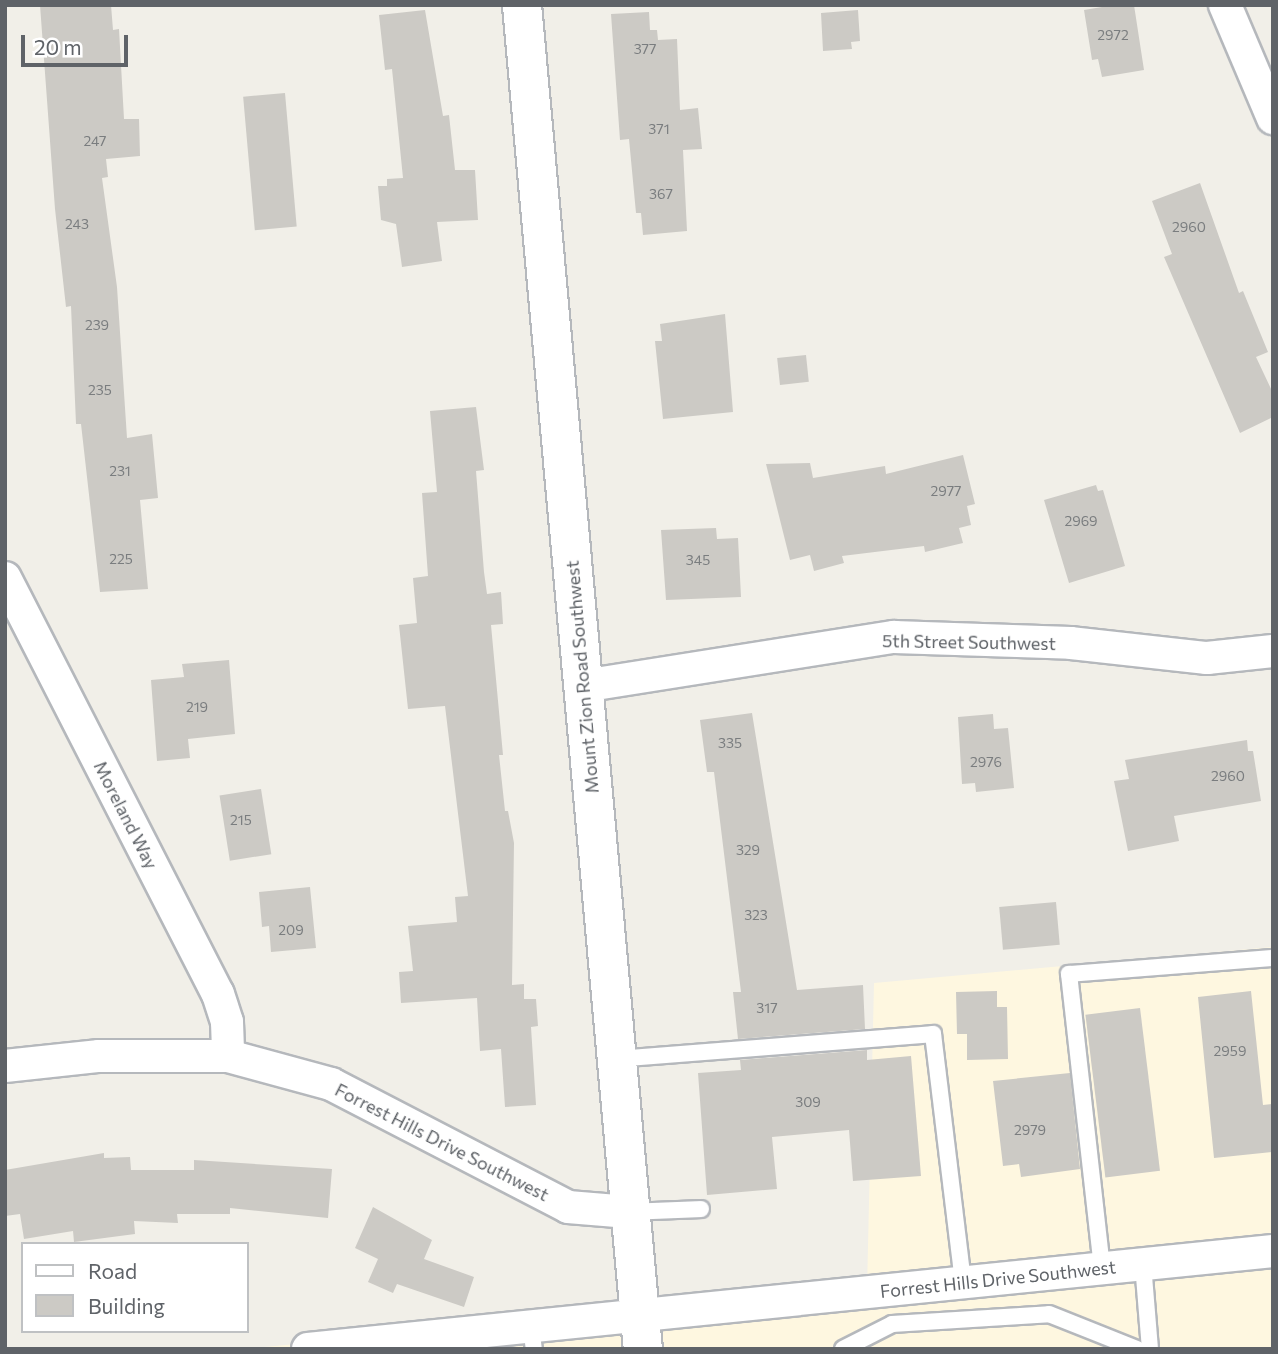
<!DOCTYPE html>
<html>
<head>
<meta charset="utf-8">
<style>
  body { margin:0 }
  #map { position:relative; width:1278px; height:1354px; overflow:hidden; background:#f1efe8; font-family:Commissioner,sans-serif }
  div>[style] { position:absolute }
  .commercial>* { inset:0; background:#fef7e0 }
  .building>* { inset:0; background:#cccac5; transform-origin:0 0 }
  .roads { filter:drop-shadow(2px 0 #b5b8bc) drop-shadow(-2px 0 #b5b8bc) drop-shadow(0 2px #b5b8bc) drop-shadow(0 -2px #b5b8bc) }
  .lane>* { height:16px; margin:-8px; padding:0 8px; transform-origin:8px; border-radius:8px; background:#fff }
  .street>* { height:32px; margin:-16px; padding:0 16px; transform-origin:16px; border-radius:16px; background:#fff }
  .secondary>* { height:38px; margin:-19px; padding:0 19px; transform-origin:19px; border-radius:19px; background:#fff }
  span { translate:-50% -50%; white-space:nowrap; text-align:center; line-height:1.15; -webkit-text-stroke:5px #fff; paint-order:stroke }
  .number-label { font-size:14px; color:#7a7d7f }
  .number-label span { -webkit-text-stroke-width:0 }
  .street-label { font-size:18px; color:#5f6368 }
  .frame { position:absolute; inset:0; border:7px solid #5f6368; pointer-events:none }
  .legend { position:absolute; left:21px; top:1242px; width:228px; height:91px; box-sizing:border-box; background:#fff; border:2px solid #bfc1c3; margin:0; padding:9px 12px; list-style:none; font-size:21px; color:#5f6368 }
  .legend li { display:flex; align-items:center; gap:14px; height:35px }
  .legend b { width:35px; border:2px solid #bfc1c3 }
  .scale { position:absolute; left:21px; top:35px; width:107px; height:32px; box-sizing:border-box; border:4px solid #5f6368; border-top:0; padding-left:9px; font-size:21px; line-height:24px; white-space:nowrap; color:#5f6368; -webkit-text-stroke:5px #fff; paint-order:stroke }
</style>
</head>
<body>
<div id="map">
  <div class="commercial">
    <div style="clip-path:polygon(1273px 947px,1273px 1349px,243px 1349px,867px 1290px,874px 983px)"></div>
  </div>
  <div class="building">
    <div style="clip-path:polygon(40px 5px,111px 5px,113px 30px,119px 29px,124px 119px,139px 119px,140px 156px,106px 159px,108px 177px,102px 178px,117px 287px,127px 438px,152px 434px,158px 498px,140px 500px,148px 589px,100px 592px,81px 424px,76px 424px,71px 306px,66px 307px,55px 209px)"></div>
    <div style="clip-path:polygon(1114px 5px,1134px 5px,1144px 70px,1102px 77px,1098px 59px,1092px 60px,1084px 10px)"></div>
    <div style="clip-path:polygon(425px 10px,443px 116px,449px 115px,455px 170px,475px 170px,478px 220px,437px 222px,442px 261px,402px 267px,396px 224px,381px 220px,378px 186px,387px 186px,387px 179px,403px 178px,392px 69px,385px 70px,379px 15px)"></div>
    <div style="clip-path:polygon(858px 10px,860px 41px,851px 42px,852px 49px,823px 51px,821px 13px)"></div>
    <div style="clip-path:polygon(649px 12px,650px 30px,657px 30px,658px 40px,677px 39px,680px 110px,698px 108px,702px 149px,683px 150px,687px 231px,643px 235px,641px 213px,636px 213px,629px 139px,620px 140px,611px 14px)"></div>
    <div style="left:285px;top:93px;width:134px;height:42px;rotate:85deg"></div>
    <div style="clip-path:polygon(1200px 183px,1239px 293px,1243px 291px,1268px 352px,1256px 357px,1273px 393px,1273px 417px,1240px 433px,1164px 257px,1172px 254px,1152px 201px)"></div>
    <div style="clip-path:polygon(725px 314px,733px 412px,663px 419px,655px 341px,662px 341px,660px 324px)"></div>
    <div style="left:806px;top:355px;width:27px;height:29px;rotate:84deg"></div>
    <div style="clip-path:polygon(476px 407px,484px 470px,476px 471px,484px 572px,487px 594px,501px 592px,503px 624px,491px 625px,503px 755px,499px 755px,505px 811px,508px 811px,514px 843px,512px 985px,524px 984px,524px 999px,536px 999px,538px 1026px,531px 1027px,536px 1105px,505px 1107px,501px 1049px,480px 1051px,477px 998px,401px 1003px,399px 972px,413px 971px,408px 926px,457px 922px,455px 897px,468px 896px,445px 706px,408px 709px,399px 625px,417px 623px,413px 578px,428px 576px,422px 493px,437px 492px,430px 411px)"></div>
    <div style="clip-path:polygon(963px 455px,975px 504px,967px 506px,971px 525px,959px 528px,963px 543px,925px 552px,924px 546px,842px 556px,844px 563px,814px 571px,810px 555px,790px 560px,766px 464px,810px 463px,813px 478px,885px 466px,886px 474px)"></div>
    <div style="clip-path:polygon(1096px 485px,1098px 491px,1103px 490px,1125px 566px,1069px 583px,1044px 500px)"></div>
    <div style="clip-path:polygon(716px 528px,717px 539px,738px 538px,741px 597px,666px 600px,661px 530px)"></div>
    <div style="clip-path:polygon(229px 660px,235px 734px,188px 739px,190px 758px,157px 761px,151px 680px,184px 677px,182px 664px)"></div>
    <div style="clip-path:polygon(752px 713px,797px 990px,863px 985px,865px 1029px,738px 1039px,733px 992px,741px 992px,714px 772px,707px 772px,700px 720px)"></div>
    <div style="clip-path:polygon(993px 714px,994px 729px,1008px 728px,1014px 788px,976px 792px,975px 783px,962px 784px,958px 717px)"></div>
    <div style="clip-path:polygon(1247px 740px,1248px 751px,1253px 751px,1261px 801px,1174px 816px,1179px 841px,1128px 851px,1114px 781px,1129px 779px,1125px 760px)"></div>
    <div style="left:261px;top:789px;width:66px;height:42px;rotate:81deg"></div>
    <div style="clip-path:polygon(310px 887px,316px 948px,271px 952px,269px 926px,262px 927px,259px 892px)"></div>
    <div style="left:1056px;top:902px;width:43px;height:57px;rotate:85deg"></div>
    <div style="clip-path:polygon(997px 991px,997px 1007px,1007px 1007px,1008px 1059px,967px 1060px,967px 1034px,957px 1034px,956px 992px)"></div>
    <div style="clip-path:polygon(1251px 991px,1263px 1105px,1273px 1104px,1273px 1152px,1214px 1158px,1198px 997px)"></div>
    <div style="left:1140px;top:1008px;width:164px;height:55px;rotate:83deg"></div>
    <div style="clip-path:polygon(867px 1050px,867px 1060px,911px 1056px,921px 1176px,853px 1181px,849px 1130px,772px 1137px,777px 1189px,707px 1195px,698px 1073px,741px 1070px,740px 1060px)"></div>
    <div style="clip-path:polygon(1070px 1073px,1080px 1169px,1021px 1177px,1019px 1164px,1003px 1166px,993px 1081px)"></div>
    <div style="clip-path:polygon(104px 1153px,104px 1158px,130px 1157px,131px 1170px,194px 1170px,194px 1160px,332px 1169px,328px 1218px,230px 1208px,230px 1214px,177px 1214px,178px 1223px,134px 1221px,135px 1234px,74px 1242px,73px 1231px,24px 1239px,20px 1214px,5px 1216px,5px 1170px)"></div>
    <div style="clip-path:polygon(373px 1207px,432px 1240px,424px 1259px,474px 1277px,464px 1307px,397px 1284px,393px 1293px,368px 1282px,378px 1259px,355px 1248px)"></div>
  </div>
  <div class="roads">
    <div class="lane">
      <div style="left:616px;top:1059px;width:318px;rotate:-4.5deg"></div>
      <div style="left:933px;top:1034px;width:250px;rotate:83.1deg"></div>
      <div style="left:629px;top:1212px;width:72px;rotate:-2.4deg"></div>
      <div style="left:1143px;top:1264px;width:85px;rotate:85.3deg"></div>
      <div style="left:1102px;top:1268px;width:296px;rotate:-96.4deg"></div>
      <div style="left:1069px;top:974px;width:205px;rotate:-4.5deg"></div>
      <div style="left:531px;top:1326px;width:23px;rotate:83deg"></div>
      <div style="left:843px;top:1349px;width:55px;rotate:-27deg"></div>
      <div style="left:892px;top:1324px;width:157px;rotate:-3.6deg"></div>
      <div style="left:1049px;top:1314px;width:95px;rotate:21.7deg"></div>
    </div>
    <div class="street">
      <div style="left:1225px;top:5px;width:123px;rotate:67deg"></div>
      <div style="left:5px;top:578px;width:467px;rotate:62.9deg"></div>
      <div style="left:218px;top:994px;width:29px;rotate:72deg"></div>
      <div style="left:227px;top:1022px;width:34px;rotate:88deg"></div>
      <div style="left:583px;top:686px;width:315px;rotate:-9deg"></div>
      <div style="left:894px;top:637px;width:177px;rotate:1.9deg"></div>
      <div style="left:1071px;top:643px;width:137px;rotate:6.3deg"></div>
      <div style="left:1207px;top:658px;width:66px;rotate:-6.1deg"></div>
      <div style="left:5px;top:1066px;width:95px;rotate:-6.1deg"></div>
      <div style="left:99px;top:1056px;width:129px"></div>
      <div style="left:228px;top:1056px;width:107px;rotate:15.2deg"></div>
      <div style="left:331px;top:1084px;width:267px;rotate:27.4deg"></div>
      <div style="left:568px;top:1207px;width:61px;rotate:4.7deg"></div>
      <div style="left:308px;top:1349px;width:970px;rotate:-5.8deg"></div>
    </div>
    <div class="secondary">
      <div style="left:522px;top:5px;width:1349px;rotate:84.86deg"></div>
    </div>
  </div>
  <div class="number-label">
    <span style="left:1113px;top:35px">2972</span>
    <span style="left:645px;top:49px">377</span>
    <span style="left:659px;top:129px">371</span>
    <span style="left:95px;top:141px">247</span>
    <span style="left:661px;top:194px">367</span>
    <span style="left:77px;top:224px">243</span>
    <span style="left:1189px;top:227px">2960</span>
    <span style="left:97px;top:325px">239</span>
    <span style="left:100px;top:390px">235</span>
    <span style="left:120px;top:471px">231</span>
    <span style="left:946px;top:491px">2977</span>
    <span style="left:1081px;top:521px">2969</span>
    <span style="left:121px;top:559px">225</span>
    <span style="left:698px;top:560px">345</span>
    <span style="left:197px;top:707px">219</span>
    <span style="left:730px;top:743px">335</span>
    <span style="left:986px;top:762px">2976</span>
    <span style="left:1228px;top:776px">2960</span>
    <span style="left:241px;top:820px">215</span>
    <span style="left:748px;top:850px">329</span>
    <span style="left:756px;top:915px">323</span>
    <span style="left:291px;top:930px">209</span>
    <span style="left:767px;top:1008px">317</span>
    <span style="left:1230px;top:1051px">2959</span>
    <span style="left:808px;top:1102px">309</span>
    <span style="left:1030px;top:1130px">2979</span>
  </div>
  <div class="street-label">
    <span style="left:969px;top:642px;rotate:1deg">5th Street Southwest</span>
    <span style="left:582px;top:677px;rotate:-95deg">Mount Zion Road Southwest</span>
    <span style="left:126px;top:815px;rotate:63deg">Moreland Way</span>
    <span style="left:442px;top:1142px;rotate:27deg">Forrest Hills Drive Southwest</span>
    <span style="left:998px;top:1279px;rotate:-6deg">Forrest Hills Drive Southwest</span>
  </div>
  <div class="frame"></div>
  <ul class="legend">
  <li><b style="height:9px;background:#fff"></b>Road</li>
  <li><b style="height:19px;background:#cccac5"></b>Building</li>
  </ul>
  <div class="scale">20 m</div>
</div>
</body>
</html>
